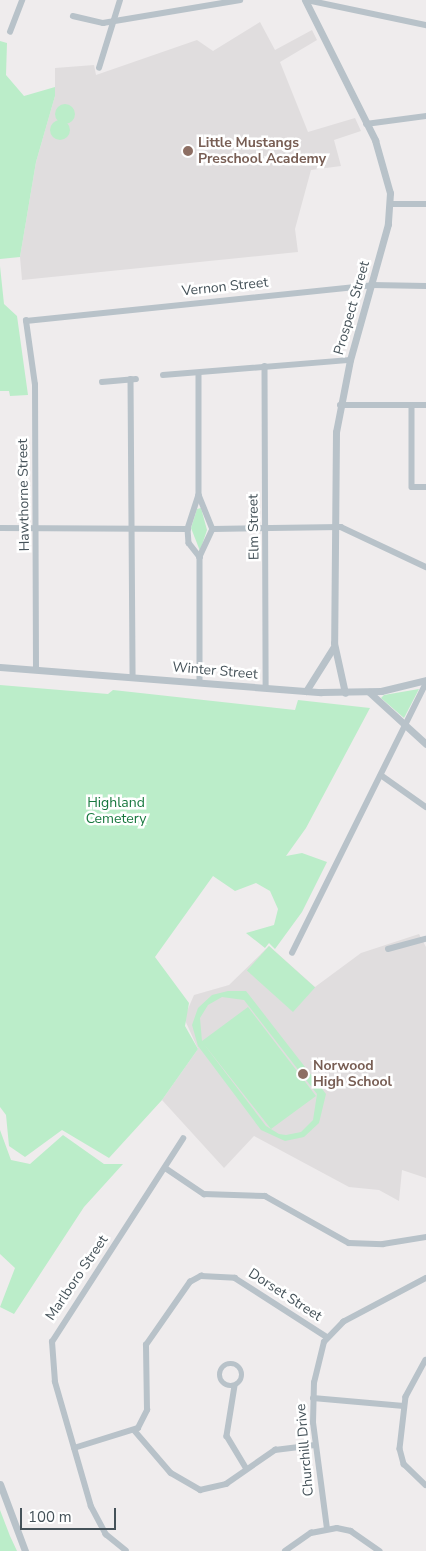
<!DOCTYPE html>
<html>
<head>
<meta charset="utf-8">
<style>
  body { margin:0 }
  #map { position:relative; width:426px; height:1551px; overflow:hidden; background:#efeced; font-family:"Nunito Sans",sans-serif }
  div>[style] { position:absolute }
  .education>* { inset:0; background:#e0ddde }
  .green>* { inset:0; background:#bbedc9; transform-origin:0 0 }
  .round { border-radius:50% }
  .minor>* { height:5.5px; margin:-2.75px; padding:0 2.75px; transform-origin:2.75px; border-radius:2.75px; background:#b8c2c9 }
  .minor>.ring { margin:-2.75px; padding:0; box-sizing:content-box; background:none; border:5.5px solid #b8c2c9; border-radius:50% }
  .tertiary>* { height:7px; margin:-3.5px; padding:0 3.5px; transform-origin:3.5px; border-radius:3.5px; background:#b8c2c9 }
  .dots>* { width:14px; height:14px; translate:-50% -50%; box-sizing:border-box; border:2px solid #fff; border-radius:50% }
  span { translate:-50% -50%; white-space:nowrap; text-align:center; line-height:1.15; -webkit-text-stroke:5px #fff; paint-order:stroke }
  .education-label { font-size:14px; color:#785e54; font-weight:700 }
  .left { translate:0 -50%; text-align:left }
  .street-label { font-size:14px; color:#455259 }
  .park-label { font-size:14px; color:#19783f }
  .scale { position:absolute; left:20px; top:1508px; width:96px; height:22px; box-sizing:border-box; border:2px solid #455259; border-top:0; padding-left:6px; font-size:15px; line-height:18px; white-space:nowrap; color:#455259; -webkit-text-stroke:4px #fff; paint-order:stroke }
</style>
</head>
<body>
<div id="map">
  <div class="education">
    <div style="clip-path:polygon(260px 22px,275px 50px,312px 30px,317px 40px,280px 62px,308px 132px,355px 118px,361px 131px,334px 140px,341px 166px,311px 170px,295px 229px,298px 252px,22px 280px,20px 257px,36px 162px,55px 96px,55px 68px,94px 65px,96px 75px,197px 40px,213px 51px)"></div>
    <div style="clip-path:polygon(419px 934px,426px 947px,426px 1178px,402px 1170px,399px 1201px,379px 1190px,349px 1187px,254px 1136px,224px 1168px,162px 1100px,198px 1049px,184px 1018px,194px 995px,229px 985px,269px 946px,315px 987px,361px 953px)"></div>
  </div>
  <div class="green">
    <div style="clip-path:polygon(0 41px,7px 43px,6px 75px,24px 96px,55px 87px,55px 96px,36px 162px,20px 257px,0 259px)"></div>
    <div class="round" style="left:55px;top:104px;width:20px;height:20px"></div>
    <div class="round" style="left:50px;top:120px;width:20px;height:20px"></div>
    <div style="clip-path:polygon(0 266px,4px 304px,17px 316px,28px 395px,10px 396px,9px 391px,0 391px)"></div>
    <div style="clip-path:polygon(201px 508px,207px 530px,200px 551px,191px 528px,197px 509px)"></div>
    <div style="clip-path:polygon(0 685px,108px 694px,113px 690px,295px 710px,298px 700px,370px 708px,306px 828px,286px 856px,302px 853px,327px 862px,302px 912px,275px 949px,269px 943px,265px 948px,246px 933px,274px 925px,278px 909px,270px 891px,256px 883px,235px 891px,213px 876px,155px 957px,189px 1003px,185px 1026px,198px 1049px,162px 1100px,109px 1158px,62px 1130px,25px 1157px,9px 1146px,6px 1115px,0 1107px)"></div>
    <div style="clip-path:polygon(419px 689px,404px 718px,381px 698px,384px 695px)"></div>
    <div style="left:269px;top:946px;width:62px;height:33px;rotate:42deg"></div>
    <div style="clip-path:polygon(evenodd,228px 991px,246px 991px,326px 1094px,319px 1123px,304px 1137px,285px 1141px,261px 1130px,198px 1046px,192px 1025px,198px 1008px,212px 995px,228px 991px,222px 997px,244px 1000px,317px 1094px,313px 1120px,301px 1132px,286px 1135px,279px 1134px,266px 1126px,203px 1043px,271px 1129px,316px 1096px,248px 1007px,202px 1041px,200px 1018px,208px 1005px,222px 997px)"></div>
    <div style="clip-path:polygon(0 1130px,11px 1160px,30px 1164px,63px 1135px,104px 1164px,123px 1164px,84px 1207px,14px 1314px,0 1307px,15px 1268px,0 1254px)"></div>
    <div style="clip-path:polygon(0 1510px,10px 1536px,17px 1551px,0 1551px)"></div>
  </div>
  <div class="minor">
    <div style="left:307px;top:0;width:122px;rotate:11.9deg"></div>
    <div style="left:73px;top:16px;width:31px;rotate:13deg"></div>
    <div style="left:103px;top:23px;width:139px;rotate:-9.5deg"></div>
    <div style="left:10px;top:32px;width:34px;rotate:-69deg"></div>
    <div style="left:99px;top:68px;width:71px;rotate:-72.8deg"></div>
    <div style="left:366px;top:124px;width:61px;rotate:-7.6deg"></div>
    <div style="left:390px;top:204px;width:36px"></div>
    <div style="left:265px;top:366px;width:322px;rotate:89.8deg"></div>
    <div style="left:199px;top:373px;width:122px;rotate:90deg"></div>
    <div style="left:199px;top:495px;width:36px;rotate:108deg"></div>
    <div style="left:188px;top:529px;width:14px;rotate:86deg"></div>
    <div style="left:189px;top:543px;width:18px;rotate:52deg"></div>
    <div style="left:163px;top:375px;width:188px;rotate:-4.6deg"></div>
    <div style="left:131px;top:379px;width:298px;rotate:89.6deg"></div>
    <div style="left:102px;top:382px;width:34px;rotate:-5deg"></div>
    <div style="left:340px;top:405px;width:86px"></div>
    <div style="left:412px;top:405px;width:82px;rotate:90deg"></div>
    <div style="left:412px;top:487px;width:14px"></div>
    <div style="left:199px;top:495px;width:37px;rotate:68deg"></div>
    <div style="left:213px;top:529px;width:31px;rotate:115deg"></div>
    <div style="left:200px;top:557px;width:125px;rotate:90deg"></div>
    <div style="left:0;top:528px;width:188px;rotate:0.3deg"></div>
    <div style="left:213px;top:529px;width:128px;rotate:-0.9deg"></div>
    <div style="left:341px;top:527px;width:94px;rotate:25.2deg"></div>
    <div style="left:36px;top:670px;width:285px;rotate:-90.2deg"></div>
    <div style="left:35px;top:385px;width:65px;rotate:-98deg"></div>
    <div style="left:26px;top:321px;width:348px;rotate:-5.9deg"></div>
    <div style="left:372px;top:285px;width:54px;rotate:1.1deg"></div>
    <div style="left:381px;top:775px;width:55px;rotate:35.4deg"></div>
    <div style="left:388px;top:949px;width:39px;rotate:-15deg"></div>
    <div style="left:292px;top:953px;width:301px;rotate:-63.6deg"></div>
    <div style="left:167px;top:1169px;width:45px;rotate:34deg"></div>
    <div style="left:204px;top:1194px;width:61px;rotate:1.9deg"></div>
    <div style="left:265px;top:1196px;width:96px;rotate:29.2deg"></div>
    <div style="left:349px;top:1243px;width:34px;rotate:2deg"></div>
    <div style="left:383px;top:1244px;width:44px;rotate:-9.2deg"></div>
    <div style="left:426px;top:1360px;width:42px;rotate:118.4deg"></div>
    <div style="left:406px;top:1397px;width:52px;rotate:96.6deg"></div>
    <div style="left:400px;top:1449px;width:16px;rotate:75deg"></div>
    <div style="left:404px;top:1464px;width:30px;rotate:44deg"></div>
    <div class="ring" style="left:220px;top:1364px;width:16.5px;height:16.5px"></div>
    <div style="left:235px;top:1386px;width:51px;rotate:99.1deg"></div>
    <div style="left:227px;top:1436px;width:37px;rotate:59deg"></div>
    <div style="left:313px;top:1398px;width:91px;rotate:5deg"></div>
    <div style="left:135px;top:1431px;width:55px;rotate:49.4deg"></div>
    <div style="left:171px;top:1473px;width:34px;rotate:30deg"></div>
    <div style="left:200px;top:1490px;width:27px;rotate:-13deg"></div>
    <div style="left:226px;top:1484px;width:60px;rotate:-34.8deg"></div>
    <div style="left:275px;top:1450px;width:40px;rotate:-7.1deg"></div>
    <div style="left:74px;top:1448px;width:67px;rotate:-17.4deg"></div>
    <div style="left:138px;top:1428px;width:20px;rotate:-63deg"></div>
    <div style="left:147px;top:1410px;width:65px;rotate:-90.9deg"></div>
    <div style="left:146px;top:1345px;width:77px;rotate:-55.1deg"></div>
    <div style="left:190px;top:1282px;width:13px;rotate:-29deg"></div>
    <div style="left:201px;top:1276px;width:34px;rotate:3deg"></div>
    <div style="left:235px;top:1278px;width:109px;rotate:32.7deg"></div>
    <div style="left:327px;top:1529px;width:107px;rotate:-97.5deg"></div>
    <div style="left:313px;top:1423px;width:40px;rotate:-88.6deg"></div>
    <div style="left:314px;top:1383px;width:42px;rotate:-76.3deg"></div>
    <div style="left:324px;top:1342px;width:28px;rotate:-46deg"></div>
    <div style="left:343px;top:1322px;width:94px;rotate:-27.9deg"></div>
    <div style="left:126px;top:1551px;width:26px;rotate:-141deg"></div>
    <div style="left:106px;top:1535px;width:32px;rotate:-118deg"></div>
    <div style="left:91px;top:1507px;width:130px;rotate:-106.1deg"></div>
    <div style="left:55px;top:1382px;width:40px;rotate:-94.3deg"></div>
    <div style="left:52px;top:1342px;width:242px;rotate:-57.2deg"></div>
    <div style="left:285px;top:1551px;width:32px;rotate:-35deg"></div>
    <div style="left:311px;top:1533px;width:26px;rotate:-11deg"></div>
    <div style="left:337px;top:1528px;width:14px;rotate:12deg"></div>
    <div style="left:351px;top:1531px;width:35px;rotate:35deg"></div>
  </div>
  <div class="tertiary">
    <div style="left:305px;top:0;width:157px;rotate:63.4deg"></div>
    <div style="left:375px;top:140px;width:55px;rotate:74.2deg"></div>
    <div style="left:390px;top:193px;width:31px;rotate:94deg"></div>
    <div style="left:388px;top:224px;width:141px;rotate:105.6deg"></div>
    <div style="left:350px;top:360px;width:73px;rotate:101deg"></div>
    <div style="left:336px;top:432px;width:211px;rotate:90.5deg"></div>
    <div style="left:334px;top:643px;width:51px;rotate:77.6deg"></div>
    <div style="left:0;top:667px;width:322px;rotate:4.5deg"></div>
    <div style="left:321px;top:692px;width:60px;rotate:-1deg"></div>
    <div style="left:381px;top:691px;width:46px;rotate:-13.7deg"></div>
    <div style="left:306px;top:691px;width:51px;rotate:-57.9deg"></div>
    <div style="left:369px;top:692px;width:77px;rotate:42.4deg"></div>
    <div style="left:0;top:1484px;width:72px;rotate:69.5deg"></div>
  </div>
  <div class="dots">
    <div style="left:188px;top:151px;background:#8d6e63"></div>
    <div style="left:303px;top:1074px;background:#8d6e63"></div>
  </div>
  <div class="education-label">
    <span class="left" style="left:198px;top:151px">Little Mustangs<br>Preschool Academy</span>
    <span class="left" style="left:313px;top:1074px">Norwood<br>High School</span>
  </div>
  <div class="street-label">
    <span style="left:225px;top:287px;rotate:-6deg">Vernon Street</span>
    <span style="left:352px;top:308px;rotate:-74deg">Prospect Street</span>
    <span style="left:24px;top:495px;rotate:-91deg">Hawthorne Street</span>
    <span style="left:254px;top:527px;rotate:-91deg">Elm Street</span>
    <span style="left:215px;top:671px;rotate:5deg">Winter Street</span>
    <span style="left:77px;top:1278px;rotate:-56deg">Marlboro Street</span>
    <span style="left:285px;top:1295px;rotate:33deg">Dorset Street</span>
    <span style="left:305px;top:1450px;rotate:-95deg">Churchill Drive</span>
  </div>
  <div class="park-label">
    <span style="left:116px;top:811px">Highland<br>Cemetery</span>
  </div>
  <div class="scale">100 m</div>
</div>
</body>
</html>
